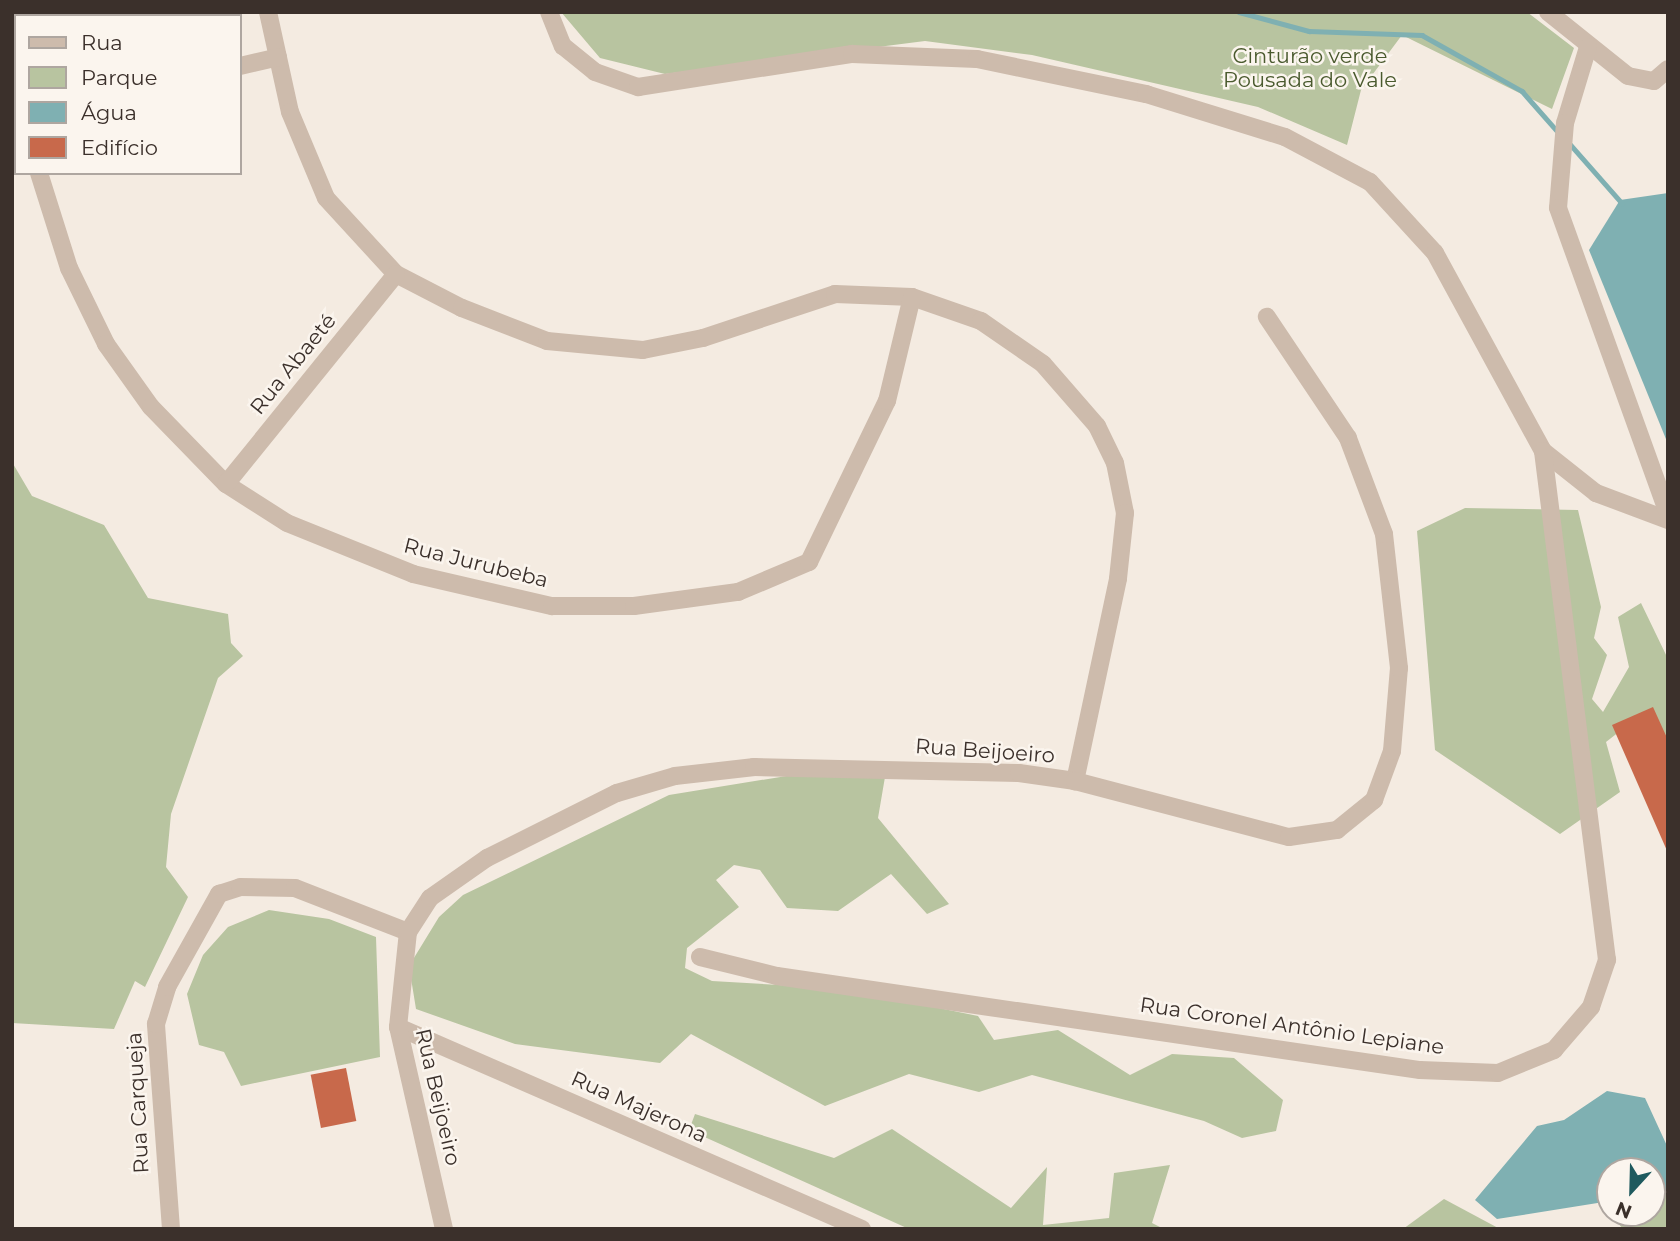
<!DOCTYPE html>
<html>
<head>
<meta charset="utf-8">
<style>
  body { margin:0 }
  #map { position:relative; width:1680px; height:1241px; overflow:hidden; background:#f4ebe1; font-family:Montserrat,sans-serif }
  div>[style] { position:absolute }
  .green>* { inset:0; background:#b8c4a0 }
  .water>* { inset:0; background:#7fb0b2 }
  .stream>* { height:4.5px; margin:-2.25px; padding:0 2.25px; transform-origin:2.25px; border-radius:2.25px; background:#7fb0b2 }
  .building>* { inset:0; background:#c8694b; transform-origin:0 0 }
  .minor>* { height:18px; margin:-9px; padding:0 9px; transform-origin:9px; border-radius:9px; background:#cdbbac }
  span { translate:-50% -50%; white-space:nowrap; text-align:center; line-height:1.15; -webkit-text-stroke:5px #fbf5ee; paint-order:stroke }
  .park-label { font-size:21px; color:#4a5a2e }
  .street-label { font-size:21px; color:#3b302b }
  .frame { position:absolute; inset:0; border:14px solid #3b302b; pointer-events:none }
  .legend { position:absolute; left:14px; top:14px; width:228px; height:161px; box-sizing:border-box; background:#fbf5ee; border:2px solid #aea6a0; margin:0; padding:9px 12px; list-style:none; font-size:21px; color:#3b302b }
  .legend li { display:flex; align-items:center; gap:14px; height:35px }
  .legend b { width:35px; border:2px solid #aea6a0 }
  .north { position:absolute; left:1596px; top:1157px; width:70px; height:70px; box-sizing:border-box; background:#fbf5ee; border:2px solid #aea6a0; border-radius:50%; rotate:202deg; font-size:19px; font-weight:700; line-height:28px; text-align:center; color:#3b302b }
  .north::after { content:''; display:block; margin:auto; width:24px; height:32px; background:#1f5a5e; clip-path:polygon(50% 0,100% 100%,50% 72%,0 100%) }
</style>
</head>
<body>
<div id="map">
  <div class="green">
    <div style="clip-path:polygon(561px 12px,1527px 12px,1574px 48px,1552px 109px,1402px 35px,1361px 90px,1347px 145px,1258px 107px,1032px 55px,925px 41px,665px 74px,600px 58px)"></div>
    <div style="clip-path:polygon(12px 462px,32px 496px,104px 525px,148px 598px,228px 614px,231px 643px,243px 656px,218px 678px,171px 814px,166px 867px,188px 897px,145px 987px,135px 981px,114px 1029px,12px 1023px)"></div>
    <div style="clip-path:polygon(1465px 508px,1578px 510px,1601px 607px,1594px 638px,1607px 655px,1592px 699px,1603px 712px,1629px 667px,1618px 617px,1641px 603px,1668px 659px,1668px 748px,1647px 710px,1606px 742px,1620px 792px,1560px 834px,1435px 750px,1417px 531px)"></div>
    <div style="clip-path:polygon(817px 771px,885px 777px,878px 818px,949px 904px,927px 914px,891px 874px,838px 911px,787px 908px,760px 870px,734px 865px,716px 880px,739px 907px,687px 948px,685px 968px,712px 981px,846px 989px,978px 1016px,994px 1040px,1058px 1030px,1130px 1075px,1172px 1054px,1234px 1058px,1283px 1100px,1276px 1131px,1242px 1138px,1204px 1121px,1032px 1075px,979px 1092px,909px 1074px,825px 1106px,691px 1034px,660px 1063px,515px 1044px,416px 1009px,409px 966px,439px 917px,463px 895px,669px 795px)"></div>
    <div style="clip-path:polygon(269px 910px,329px 919px,376px 937px,380px 1057px,241px 1086px,224px 1052px,199px 1045px,187px 994px,203px 955px,228px 927px)"></div>
    <div style="clip-path:polygon(695px 1114px,834px 1158px,892px 1129px,1011px 1208px,1047px 1167px,1043px 1225px,1109px 1218px,1114px 1173px,1170px 1165px,1152px 1223px,1164px 1229px,909px 1229px,689px 1130px)"></div>
    <div style="clip-path:polygon(1668px 1189px,1668px 1229px,1623px 1229px,1599px 1201px,1610px 1201px,1610px 1213px,1652px 1213px,1652px 1200px)"></div>
    <div style="clip-path:polygon(1444px 1199px,1500px 1229px,1403px 1229px)"></div>
  </div>
  <div class="water">
    <div style="clip-path:polygon(1668px 193px,1668px 444px,1589px 250px,1620px 200px)"></div>
    <div style="clip-path:polygon(1607px 1091px,1645px 1098px,1668px 1148px,1668px 1189px,1652px 1200px,1652px 1171px,1610px 1171px,1610px 1201px,1497px 1219px,1475px 1200px,1537px 1126px,1564px 1120px)"></div>
  </div>
  <div class="stream">
    <div style="left:1239px;top:12px;width:73px;rotate:15.2deg"></div>
    <div style="left:1309px;top:31px;width:113px;rotate:2deg"></div>
    <div style="left:1422px;top:35px;width:115px;rotate:29.2deg"></div>
    <div style="left:1522px;top:91px;width:56px;rotate:48.6deg"></div>
    <div style="left:1570px;top:144px;width:79px;rotate:48.6deg"></div>
  </div>
  <div class="building">
    <div style="clip-path:polygon(1653px 707px,1668px 740px,1668px 853px,1612px 725px)"></div>
    <div style="left:346px;top:1068px;width:54px;height:36px;rotate:79deg"></div>
  </div>
  <div class="minor">
    <div style="left:268px;top:12px;width:102px;rotate:77.6deg"></div>
    <div style="left:290px;top:112px;width:93px;rotate:67.3deg"></div>
    <div style="left:326px;top:198px;width:103px;rotate:47.4deg"></div>
    <div style="left:396px;top:274px;width:74px;rotate:27.3deg"></div>
    <div style="left:462px;top:308px;width:91px;rotate:21.2deg"></div>
    <div style="left:547px;top:341px;width:96px;rotate:5.4deg"></div>
    <div style="left:643px;top:350px;width:61px;rotate:-11.3deg"></div>
    <div style="left:703px;top:338px;width:139px;rotate:-18.4deg"></div>
    <div style="left:835px;top:294px;width:77px;rotate:2.2deg"></div>
    <div style="left:912px;top:297px;width:73px;rotate:19.2deg"></div>
    <div style="left:981px;top:321px;width:75px;rotate:34.7deg"></div>
    <div style="left:1043px;top:364px;width:82px;rotate:48.9deg"></div>
    <div style="left:1097px;top:426px;width:41px;rotate:64.1deg"></div>
    <div style="left:1115px;top:463px;width:51px;rotate:78.7deg"></div>
    <div style="left:1125px;top:513px;width:66px;rotate:96.1deg"></div>
    <div style="left:1118px;top:579px;width:207px;rotate:102deg"></div>
    <div style="left:549px;top:12px;width:37px;rotate:68deg"></div>
    <div style="left:563px;top:46px;width:41px;rotate:39.1deg"></div>
    <div style="left:595px;top:72px;width:46px;rotate:19.2deg"></div>
    <div style="left:638px;top:87px;width:217px;rotate:-8.8deg"></div>
    <div style="left:852px;top:54px;width:125px;rotate:2.3deg"></div>
    <div style="left:977px;top:59px;width:173px;rotate:11.7deg"></div>
    <div style="left:1146px;top:94px;width:145px;rotate:17.2deg"></div>
    <div style="left:1285px;top:137px;width:96px;rotate:27.9deg"></div>
    <div style="left:1370px;top:182px;width:96px;rotate:47.5deg"></div>
    <div style="left:1435px;top:253px;width:226px;rotate:61.4deg"></div>
    <div style="left:1543px;top:451px;width:68px;rotate:38.4deg"></div>
    <div style="left:1596px;top:493px;width:77px;rotate:20.6deg"></div>
    <div style="left:1548px;top:12px;width:102px;rotate:38.7deg"></div>
    <div style="left:1628px;top:76px;width:26px;rotate:11deg"></div>
    <div style="left:1654px;top:81px;width:18px;rotate:-41deg"></div>
    <div style="left:1588px;top:47px;width:79px;rotate:106.8deg"></div>
    <div style="left:1565px;top:123px;width:85px;rotate:94.7deg"></div>
    <div style="left:1558px;top:208px;width:325px;rotate:70.2deg"></div>
    <div style="left:240px;top:66px;width:39px;rotate:-13deg"></div>
    <div style="left:12px;top:79px;width:17px;rotate:77deg"></div>
    <div style="left:12px;top:118px;width:4px;rotate:-14deg"></div>
    <div style="left:39px;top:173px;width:100px;rotate:72.5deg"></div>
    <div style="left:69px;top:268px;width:85px;rotate:64deg"></div>
    <div style="left:106px;top:344px;width:77px;rotate:54.5deg"></div>
    <div style="left:151px;top:407px;width:107px;rotate:45.8deg"></div>
    <div style="left:226px;top:484px;width:72px;rotate:32.6deg"></div>
    <div style="left:287px;top:523px;width:136px;rotate:22deg"></div>
    <div style="left:413px;top:574px;width:143px;rotate:13deg"></div>
    <div style="left:552px;top:606px;width:82px"></div>
    <div style="left:634px;top:606px;width:105px;rotate:-7.7deg"></div>
    <div style="left:738px;top:592px;width:77px;rotate:-22.9deg"></div>
    <div style="left:809px;top:562px;width:179px;rotate:-64.2deg"></div>
    <div style="left:887px;top:401px;width:107px;rotate:-76.5deg"></div>
    <div style="left:226px;top:484px;width:270px;rotate:-51deg"></div>
    <div style="left:700px;top:957px;width:79px;rotate:13.9deg"></div>
    <div style="left:777px;top:976px;width:650px;rotate:8.32deg"></div>
    <div style="left:1420px;top:1070px;width:78px;rotate:2.2deg"></div>
    <div style="left:1498px;top:1073px;width:61px;rotate:-22.3deg"></div>
    <div style="left:1554px;top:1050px;width:57px;rotate:-49.3deg"></div>
    <div style="left:1591px;top:1007px;width:50px;rotate:-71.2deg"></div>
    <div style="left:1607px;top:960px;width:513px;rotate:-97.17deg"></div>
    <div style="left:398px;top:1027px;width:506px;rotate:23.53deg"></div>
    <div style="left:171px;top:1229px;width:206px;rotate:-94.2deg"></div>
    <div style="left:156px;top:1024px;width:39px;rotate:-73deg"></div>
    <div style="left:167px;top:987px;width:107px;rotate:-60.8deg"></div>
    <div style="left:219px;top:894px;width:22px;rotate:-18deg"></div>
    <div style="left:240px;top:887px;width:55px;rotate:1deg"></div>
    <div style="left:295px;top:888px;width:121px;rotate:21.3deg"></div>
    <div style="left:444px;top:1229px;width:207px;rotate:-102.8deg"></div>
    <div style="left:398px;top:1027px;width:96px;rotate:-84deg"></div>
    <div style="left:408px;top:932px;width:40px;rotate:-57.1deg"></div>
    <div style="left:430px;top:898px;width:70px;rotate:-35.1deg"></div>
    <div style="left:487px;top:858px;width:145px;rotate:-26.6deg"></div>
    <div style="left:617px;top:793px;width:60px;rotate:-16.3deg"></div>
    <div style="left:675px;top:776px;width:80px;rotate:-6.5deg"></div>
    <div style="left:754px;top:767px;width:265px;rotate:1.3deg"></div>
    <div style="left:1019px;top:773px;width:57px;rotate:8.1deg"></div>
    <div style="left:1075px;top:781px;width:221px;rotate:14.7deg"></div>
    <div style="left:1289px;top:837px;width:49px;rotate:-8.3deg"></div>
    <div style="left:1337px;top:830px;width:48px;rotate:-39deg"></div>
    <div style="left:1374px;top:800px;width:52px;rotate:-69.8deg"></div>
    <div style="left:1392px;top:751px;width:83px;rotate:-85.2deg"></div>
    <div style="left:1399px;top:668px;width:135px;rotate:-96.4deg"></div>
    <div style="left:1384px;top:534px;width:103px;rotate:-110.6deg"></div>
    <div style="left:1348px;top:438px;width:146px;rotate:-123.8deg"></div>
  </div>
  <div class="park-label">
    <span style="left:1310px;top:68px">Cinturão verde<br>Pousada do Vale</span>
  </div>
  <div class="street-label">
    <span style="left:293px;top:364px;rotate:-51deg">Rua Abaeté</span>
    <span style="left:476px;top:563px;rotate:14deg">Rua Jurubeba</span>
    <span style="left:985px;top:751px;rotate:4deg">Rua Beijoeiro</span>
    <span style="left:1292px;top:1026px;rotate:8deg">Rua Coronel Antônio Lepiane</span>
    <span style="left:438px;top:1097px;rotate:77deg">Rua Beijoeiro</span>
    <span style="left:138px;top:1103px;rotate:-93deg">Rua Carqueja</span>
    <span style="left:639px;top:1107px;rotate:24deg">Rua Majerona</span>
  </div>
  <div class="frame"></div>
  <ul class="legend">
  <li><b style="height:9px;background:#cdbbac"></b>Rua</li>
  <li><b style="height:19px;background:#b8c4a0"></b>Parque</li>
  <li><b style="height:19px;background:#7fb0b2"></b>Água</li>
  <li><b style="height:19px;background:#c8694b"></b>Edifício</li>
  </ul>
  <div class="north">N</div>
</div>
</body>
</html>
